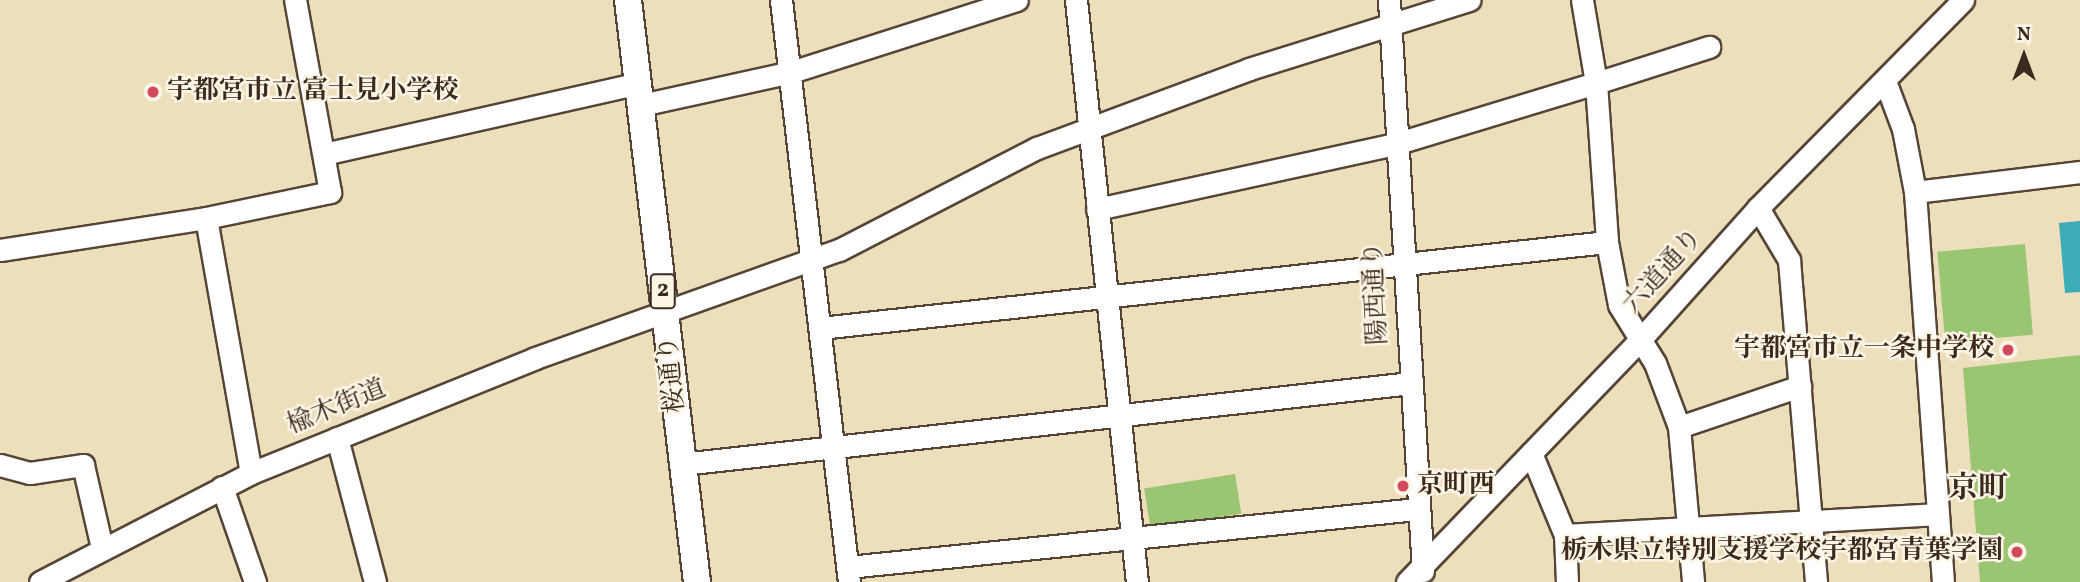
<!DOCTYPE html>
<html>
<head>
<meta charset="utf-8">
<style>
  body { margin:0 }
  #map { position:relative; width:2080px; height:582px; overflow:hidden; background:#eddebc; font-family:Vollkorn,"Noto Serif JP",serif }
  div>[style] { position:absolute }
  .green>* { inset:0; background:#9ac572; transform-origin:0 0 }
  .water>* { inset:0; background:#3cadb6 }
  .roads { filter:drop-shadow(2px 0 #564536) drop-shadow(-2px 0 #564536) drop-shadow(0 2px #564536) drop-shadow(0 -2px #564536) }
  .minor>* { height:21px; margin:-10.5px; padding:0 10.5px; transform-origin:10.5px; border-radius:10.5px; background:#fff }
  .major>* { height:26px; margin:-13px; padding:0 13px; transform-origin:13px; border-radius:13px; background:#fff }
  .dots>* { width:19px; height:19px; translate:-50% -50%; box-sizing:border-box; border:4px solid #fcf5e5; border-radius:50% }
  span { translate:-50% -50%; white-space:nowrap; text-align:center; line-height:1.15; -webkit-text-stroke:5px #fcf5e5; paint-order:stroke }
  .shield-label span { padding:2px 5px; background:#fcf5e5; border:2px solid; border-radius:5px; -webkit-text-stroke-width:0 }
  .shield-label { font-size:24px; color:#3b2a1e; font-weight:700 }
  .poi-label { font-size:26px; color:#3b2a1e; font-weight:700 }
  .left { translate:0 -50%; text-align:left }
  .right { translate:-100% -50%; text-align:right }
  .street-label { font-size:26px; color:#3b2a1e }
  .quarter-label { font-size:30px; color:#3b2a1e; font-weight:700 }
  .north { position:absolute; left:1989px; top:21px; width:70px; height:70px; -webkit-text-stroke:5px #fcf5e5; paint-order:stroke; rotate:0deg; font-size:19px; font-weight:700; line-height:28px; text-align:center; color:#3b2a1e }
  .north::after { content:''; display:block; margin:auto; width:24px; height:32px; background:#3b2a1e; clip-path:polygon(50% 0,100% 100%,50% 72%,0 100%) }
</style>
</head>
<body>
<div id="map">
  <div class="green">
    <div style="left:2025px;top:244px;width:91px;height:88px;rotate:85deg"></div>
    <div style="clip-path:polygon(2080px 355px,2080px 582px,1980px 582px,1963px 368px)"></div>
    <div style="left:1235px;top:474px;width:40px;height:92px;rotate:81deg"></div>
  </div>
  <div class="water">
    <div style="clip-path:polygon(2080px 221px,2080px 292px,2065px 293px,2059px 223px)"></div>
  </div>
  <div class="roads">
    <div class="minor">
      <div style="left:781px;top:0;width:586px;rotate:83.34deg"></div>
      <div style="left:1076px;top:0;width:585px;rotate:84.02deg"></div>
      <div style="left:1389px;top:0;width:572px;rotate:86.59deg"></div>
      <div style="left:1582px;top:0;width:84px;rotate:80.4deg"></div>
      <div style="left:1596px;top:83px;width:119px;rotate:-17.7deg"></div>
      <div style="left:1885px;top:81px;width:51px;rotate:69.4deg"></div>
      <div style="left:1903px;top:129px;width:64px;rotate:79.2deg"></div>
      <div style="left:1915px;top:192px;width:391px;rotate:85.9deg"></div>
      <div style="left:641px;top:105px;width:154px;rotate:-12.4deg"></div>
      <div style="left:791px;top:72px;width:237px;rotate:-17.7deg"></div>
      <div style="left:324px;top:154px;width:322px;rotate:-12.7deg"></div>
      <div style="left:1915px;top:192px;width:166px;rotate:-6.9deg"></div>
      <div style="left:1758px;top:208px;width:61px;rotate:59.2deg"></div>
      <div style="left:1789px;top:260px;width:323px;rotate:85.2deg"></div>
      <div style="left:1097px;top:209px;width:305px;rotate:-12.3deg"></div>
      <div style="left:1395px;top:144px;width:210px;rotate:-16.9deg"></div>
      <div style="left:1596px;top:83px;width:159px;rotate:86deg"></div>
      <div style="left:1607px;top:242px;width:64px;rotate:79.2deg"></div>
      <div style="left:1619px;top:305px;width:68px;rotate:58.2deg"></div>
      <div style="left:1655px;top:363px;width:68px;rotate:69.4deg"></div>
      <div style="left:1679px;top:427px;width:156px;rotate:84.8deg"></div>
      <div style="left:206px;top:218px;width:127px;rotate:-11.8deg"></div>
      <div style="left:330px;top:192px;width:195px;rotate:-100.3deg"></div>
      <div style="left:0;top:250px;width:208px;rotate:-8.8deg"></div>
      <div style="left:206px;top:218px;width:259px;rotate:80deg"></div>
      <div style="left:820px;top:328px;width:792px;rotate:-6.24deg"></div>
      <div style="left:1679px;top:427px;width:128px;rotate:-18.7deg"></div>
      <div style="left:337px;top:438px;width:149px;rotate:75.2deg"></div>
      <div style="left:1531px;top:453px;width:89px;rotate:67.5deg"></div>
      <div style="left:1565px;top:535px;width:47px;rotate:87.6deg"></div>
      <div style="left:682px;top:464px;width:733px;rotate:-6.34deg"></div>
      <div style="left:0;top:465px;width:31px;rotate:15deg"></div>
      <div style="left:30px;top:473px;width:54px;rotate:-8.6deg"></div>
      <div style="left:83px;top:465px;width:85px;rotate:77.1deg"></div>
      <div style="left:222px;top:487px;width:101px;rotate:70.8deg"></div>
      <div style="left:1565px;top:535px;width:373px;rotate:-3.2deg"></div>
      <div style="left:848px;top:567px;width:572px;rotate:-5.82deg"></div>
      <div style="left:40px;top:582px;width:237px;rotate:-27.3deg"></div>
      <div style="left:251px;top:473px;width:306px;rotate:-22deg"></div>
      <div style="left:535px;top:358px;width:323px;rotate:-19.6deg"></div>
      <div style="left:839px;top:250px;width:223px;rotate:-27.3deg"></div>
      <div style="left:1037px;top:148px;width:226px;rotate:-20.4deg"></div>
      <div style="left:1249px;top:69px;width:231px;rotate:-17.4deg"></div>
      <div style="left:1407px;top:582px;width:336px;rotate:-46.1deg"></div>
      <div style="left:1640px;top:340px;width:177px;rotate:-48.2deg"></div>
      <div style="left:1758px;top:208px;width:292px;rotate:-45.4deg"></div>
    </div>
    <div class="major">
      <div style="left:628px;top:0;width:586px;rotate:83.24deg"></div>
    </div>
  </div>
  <div class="dots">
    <div style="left:153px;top:92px;background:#d1495b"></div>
    <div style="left:2008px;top:350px;background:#d1495b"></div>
    <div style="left:1403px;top:486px;background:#d1495b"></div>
    <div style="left:2017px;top:552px;background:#d1495b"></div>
  </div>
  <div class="shield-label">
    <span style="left:663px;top:291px">2</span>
  </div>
  <div class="poi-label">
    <span class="left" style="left:167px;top:92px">宇都宮市立 富士見小学校</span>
    <span class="right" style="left:1994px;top:350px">宇都宮市立一条中学校</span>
    <span class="left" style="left:1417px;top:486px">京町西</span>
    <span class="right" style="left:2003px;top:552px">栃木県立特別支援学校宇都宮青葉学園</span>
  </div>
  <div class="street-label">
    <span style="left:1664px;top:272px;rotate:-48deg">六道通り</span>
    <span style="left:1377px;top:293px;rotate:-93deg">陽西通り</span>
    <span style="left:673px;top:374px;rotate:-96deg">桜通り</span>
    <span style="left:337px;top:408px;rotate:-22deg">楡木街道</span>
  </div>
  <div class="quarter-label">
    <span style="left:1978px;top:489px">京町</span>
  </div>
  <div class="north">N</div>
</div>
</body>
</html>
